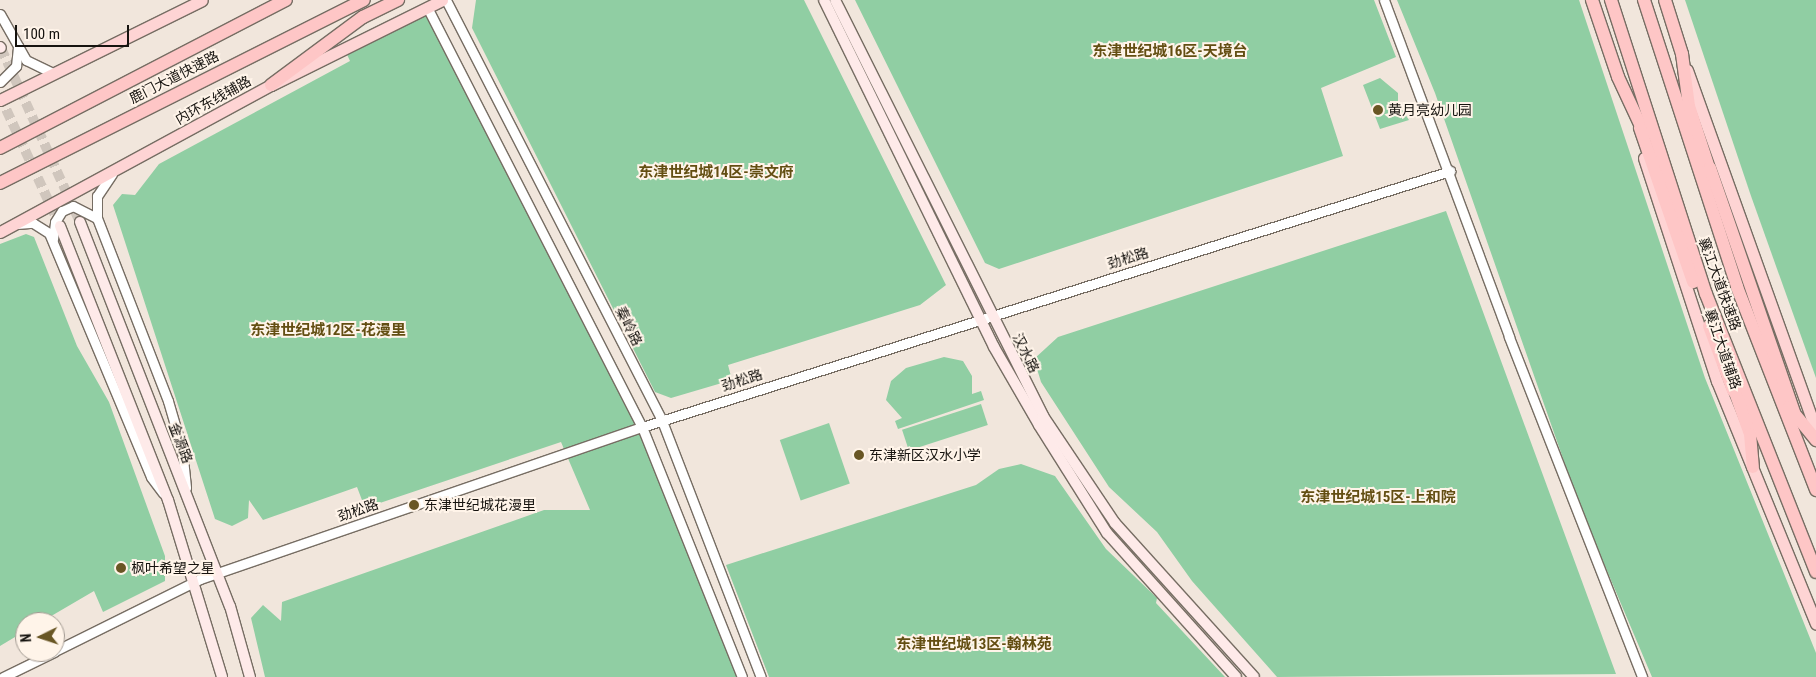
<!DOCTYPE html>
<html>
<head>
<meta charset="utf-8">
<style>
  body { margin:0 }
  #map { position:relative; width:1816px; height:677px; overflow:hidden; background:#f1e6dc; font-family:"Roboto Condensed","Noto Sans SC",sans-serif }
  div>[style] { position:absolute }
  .green>* { inset:0; background:#90cea3; transform-origin:0 0 }
  .secondary-tunnel>* { height:10px; margin-top:-5px; transform-origin:0; background:repeating-linear-gradient(90deg,#d0c6bd 0 10px,transparent 0 15px) }
  .roads { filter:drop-shadow(1px 0 #766d63) drop-shadow(-1px 0 #766d63) drop-shadow(0 1px #766d63) drop-shadow(0 -1px #766d63) }
  .tertiary>* { height:9px; margin:-4.5px; padding:0 4.5px; transform-origin:4.5px; border-radius:4.5px; background:#fff }
  .secondary>* { height:10px; margin:-5px; padding:0 5px; transform-origin:5px; border-radius:5px; background:#feeae9 }
  .primary>* { height:11px; margin:-5.5px; padding:0 5.5px; transform-origin:5.5px; border-radius:5.5px; background:#fed4d4 }
  .trunk>* { height:12px; margin:-6px; padding:0 6px; transform-origin:6px; border-radius:6px; background:#fec6c6 }
  .dots>* { width:14px; height:14px; translate:-50% -50%; box-sizing:border-box; border:2px solid #fff4e9; border-radius:50% }
  span { translate:-50% -50%; white-space:nowrap; text-align:center; line-height:1.15; -webkit-text-stroke:4px #fff4e9; paint-order:stroke }
  .street-label { font-size:14px; color:#16130f }
  .poi-label { font-size:14px; color:#16130f }
  .left { translate:0 -50%; text-align:left }
  .neighbourhood-label { font-size:15px; color:#634e12; font-weight:700 }
  .north { position:absolute; left:15px; top:612px; width:50px; height:50px; box-sizing:border-box; background:#fff4e9; border:1px solid #a29a92; border-radius:50%; rotate:266deg; font-size:14px; font-weight:700; line-height:20px; text-align:center; color:#16130f }
  .north::after { content:''; display:block; margin:auto; width:18px; height:22px; background:#695624; clip-path:polygon(50% 0,100% 100%,50% 72%,0 100%) }
  .scale { position:absolute; left:15px; top:25px; width:114px; height:22px; box-sizing:border-box; border:2px solid #16130f; border-top:0; padding-left:6px; font-size:15px; line-height:18px; white-space:nowrap; color:#16130f; -webkit-text-stroke:4px #fff4e9; paint-order:stroke }
</style>
</head>
<body>
<div id="map">
  <div class="green">
    <div style="clip-path:polygon(476px 0,804px 0,946px 285px,920px 305px,728px 365px,732px 380px,671px 398px,655px 392px,472px 28px)"></div>
    <div style="clip-path:polygon(855px 0,1374px 0,1396px 57px,1321px 88px,1343px 156px,999px 269px,985px 263px)"></div>
    <div style="clip-path:polygon(1397px 0,1579px 0,1705px 378px,1816px 653px,1816px 677px,1652px 677px,1580px 507px,1435px 93px)"></div>
    <div style="clip-path:polygon(1685px 0,1816px 0,1816px 378px,1751px 196px)"></div>
    <div style="clip-path:polygon(427px 7px,642px 427px,741px 677px,265px 677px,251px 618px,263px 605px,281px 621px,282px 602px,544px 510px,590px 510px,561px 442px,365px 508px,357px 487px,263px 520px,249px 500px,248px 518px,232px 526px,215px 519px,113px 205px,122px 194px,135px 195px,159px 164px,350px 61px,344px 48px)"></div>
    <div style="clip-path:polygon(1380px 78px,1398px 93px,1398px 104px,1409px 120px,1380px 129px,1363px 85px)"></div>
    <div style="clip-path:polygon(1446px 211px,1616px 674px,1277px 677px,1192px 581px,1157px 532px,1109px 487px,1041px 382px,1034px 359px,1058px 337px)"></div>
    <div style="clip-path:polygon(26px 234px,34px 237px,77px 346px,109px 402px,165px 556px,165px 581px,103px 612px,94px 591px,41px 622px,25px 622px,25px 631px,0 646px,0 244px)"></div>
    <div style="clip-path:polygon(944px 357px,963px 361px,972px 376px,972px 394px,981px 391px,984px 400px,898px 429px,895px 421px,902px 418px,886px 400px,891px 381px,906px 368px)"></div>
    <div style="left:981px;top:404px;width:22px;height:83px;rotate:72deg"></div>
    <div style="left:829px;top:423px;width:64px;height:52px;rotate:71deg"></div>
    <div style="clip-path:polygon(1021px 464px,1055px 476px,1106px 549px,1157px 598px,1156px 603px,1225px 677px,769px 677px,726px 565px,976px 485px,999px 469px)"></div>
  </div>
  <div class="secondary-tunnel">
    <div style="left:1px;top:48px;width:191px;rotate:65.6deg"></div>
    <div style="left:0;top:96px;width:143px;rotate:65.2deg"></div>
  </div>
  <div class="roads">
    <div class="tertiary">
      <div style="left:446px;top:0;width:473px;rotate:62.8deg"></div>
      <div style="left:662px;top:421px;width:274px;rotate:68.9deg"></div>
      <div style="left:1384px;top:0;width:359px;rotate:69.6deg"></div>
      <div style="left:1509px;top:337px;width:365px;rotate:68.6deg"></div>
      <div style="left:427px;top:7px;width:472px;rotate:62.9deg"></div>
      <div style="left:642px;top:427px;width:269px;rotate:68.2deg"></div>
      <div style="left:0;top:14px;width:53px;rotate:60.5deg"></div>
      <div style="left:26px;top:60px;width:30px;rotate:26deg"></div>
      <div style="left:0;top:82px;width:23px;rotate:-45deg"></div>
      <div style="left:16px;top:66px;width:20px;rotate:-84deg"></div>
      <div style="left:112px;top:174px;width:27px;rotate:124deg"></div>
      <div style="left:97px;top:196px;width:22px;rotate:90deg"></div>
      <div style="left:97px;top:218px;width:196px;rotate:68.8deg"></div>
      <div style="left:168px;top:401px;width:50px;rotate:73.7deg"></div>
      <div style="left:182px;top:449px;width:39px;rotate:84deg"></div>
      <div style="left:17px;top:224px;width:16px;rotate:-4deg"></div>
      <div style="left:33px;top:223px;width:19px;rotate:32deg"></div>
      <div style="left:49px;top:233px;width:264px;rotate:67.3deg"></div>
      <div style="left:151px;top:477px;width:20px;rotate:53deg"></div>
      <div style="left:53px;top:239px;width:17px;rotate:-83deg"></div>
      <div style="left:55px;top:222px;width:13px;rotate:-58deg"></div>
      <div style="left:62px;top:211px;width:12px;rotate:-24deg"></div>
      <div style="left:73px;top:206px;width:27px;rotate:27deg"></div>
      <div style="left:55px;top:651px;width:162px;rotate:-26.4deg"></div>
      <div style="left:200px;top:579px;width:467px;rotate:-19deg"></div>
      <div style="left:642px;top:427px;width:848px;rotate:-17.58deg"></div>
      <div style="left:3px;top:677px;width:57px;rotate:-26.1deg"></div>
    </div>
    <div class="secondary">
      <div style="left:824px;top:0;width:386px;rotate:63.9deg"></div>
      <div style="left:994px;top:347px;width:90px;rotate:60deg"></div>
      <div style="left:1039px;top:425px;width:128px;rotate:57.8deg"></div>
      <div style="left:1107px;top:533px;width:193px;rotate:48.1deg"></div>
      <div style="left:835px;top:0;width:465px;rotate:63.4deg"></div>
      <div style="left:1043px;top:416px;width:129px;rotate:56.1deg"></div>
      <div style="left:1115px;top:523px;width:207px;rotate:47.9deg"></div>
      <div style="left:0;top:47px;width:1px;rotate:45deg"></div>
      <div style="left:80px;top:222px;width:412px;rotate:68.7deg"></div>
      <div style="left:230px;top:606px;width:74px;rotate:74.3deg"></div>
      <div style="left:60px;top:226px;width:295px;rotate:68.5deg"></div>
      <div style="left:168px;top:500px;width:185px;rotate:73deg"></div>
    </div>
    <div class="primary">
      <div style="left:1687px;top:70px;width:383px;rotate:70.3deg"></div>
      <div style="left:0;top:100px;width:225px;rotate:-26.3deg"></div>
      <div style="left:1644px;top:158px;width:235px;rotate:71.9deg"></div>
      <div style="left:1717px;top:381px;width:262px;rotate:67.8deg"></div>
      <div style="left:0;top:232px;width:308px;rotate:-28.5deg"></div>
      <div style="left:271px;top:85px;width:191px;rotate:-26.4deg"></div>
    </div>
    <div class="trunk">
      <div style="left:1592px;top:0;width:81px;rotate:71.3deg"></div>
      <div style="left:1618px;top:77px;width:64px;rotate:65deg"></div>
      <div style="left:1611px;top:0;width:309px;rotate:72.1deg"></div>
      <div style="left:1706px;top:294px;width:299px;rotate:68.4deg"></div>
      <div style="left:1644px;top:0;width:302px;rotate:72deg"></div>
      <div style="left:1737px;top:287px;width:218px;rotate:68.7deg"></div>
      <div style="left:1665px;top:0;width:57px;rotate:72.5deg"></div>
      <div style="left:1682px;top:54px;width:52px;rotate:82.3deg"></div>
      <div style="left:1689px;top:106px;width:71px;rotate:72.1deg"></div>
      <div style="left:271px;top:85px;width:114px;rotate:-36.5deg"></div>
      <div style="left:363px;top:17px;width:39px;rotate:-26deg"></div>
      <div style="left:1640px;top:128px;width:163px;rotate:71deg"></div>
      <div style="left:0;top:148px;width:322px;rotate:-27.4deg"></div>
      <div style="left:1710px;top:168px;width:258px;rotate:71deg"></div>
      <div style="left:0;top:183px;width:407px;rotate:-26.7deg"></div>
      <div style="left:1709px;top:326px;width:69px;rotate:69.7deg"></div>
      <div style="left:1732px;top:384px;width:53px;rotate:70.2deg"></div>
      <div style="left:1750px;top:434px;width:33px;rotate:85deg"></div>
      <div style="left:1789px;top:407px;width:43px;rotate:50.7deg"></div>
    </div>
  </div>
  <div class="dots">
    <div style="left:1378px;top:110px;background:#695624"></div>
    <div style="left:859px;top:455px;background:#695624"></div>
    <div style="left:414px;top:505px;background:#695624"></div>
    <div style="left:121px;top:568px;background:#695624"></div>
  </div>
  <div class="street-label">
    <span style="left:174px;top:77px;rotate:-27deg">鹿门大道快速路</span>
    <span style="left:213px;top:100px;rotate:-29deg">内环东线辅路</span>
    <span style="left:1128px;top:258px;rotate:-17deg">劲松路</span>
    <span style="left:1720px;top:284px;rotate:70deg">襄江大道快速路</span>
    <span style="left:629px;top:326px;rotate:63deg">秦岭路</span>
    <span style="left:1723px;top:349px;rotate:71deg">襄江大道辅路</span>
    <span style="left:1026px;top:353px;rotate:63deg">汉水路</span>
    <span style="left:742px;top:380px;rotate:-18deg">劲松路</span>
    <span style="left:181px;top:443px;rotate:69deg">金源路</span>
    <span style="left:358px;top:510px;rotate:-19deg">劲松路</span>
  </div>
  <div class="poi-label">
    <span class="left" style="left:1388px;top:110px">黄月亮幼儿园</span>
    <span class="left" style="left:869px;top:455px">东津新区汉水小学</span>
    <span class="left" style="left:424px;top:505px">东津世纪城花漫里</span>
    <span class="left" style="left:131px;top:568px">枫叶希望之星</span>
  </div>
  <div class="neighbourhood-label">
    <span style="left:1170px;top:52px">东津世纪城16区-天境台</span>
    <span style="left:716px;top:173px">东津世纪城14区-崇文府</span>
    <span style="left:328px;top:331px">东津世纪城12区-花漫里</span>
    <span style="left:1378px;top:498px">东津世纪城15区-上和院</span>
    <span style="left:974px;top:645px">东津世纪城13区-翰林苑</span>
  </div>
  <div class="north">N</div>
  <div class="scale">100 m</div>
</div>
</body>
</html>
